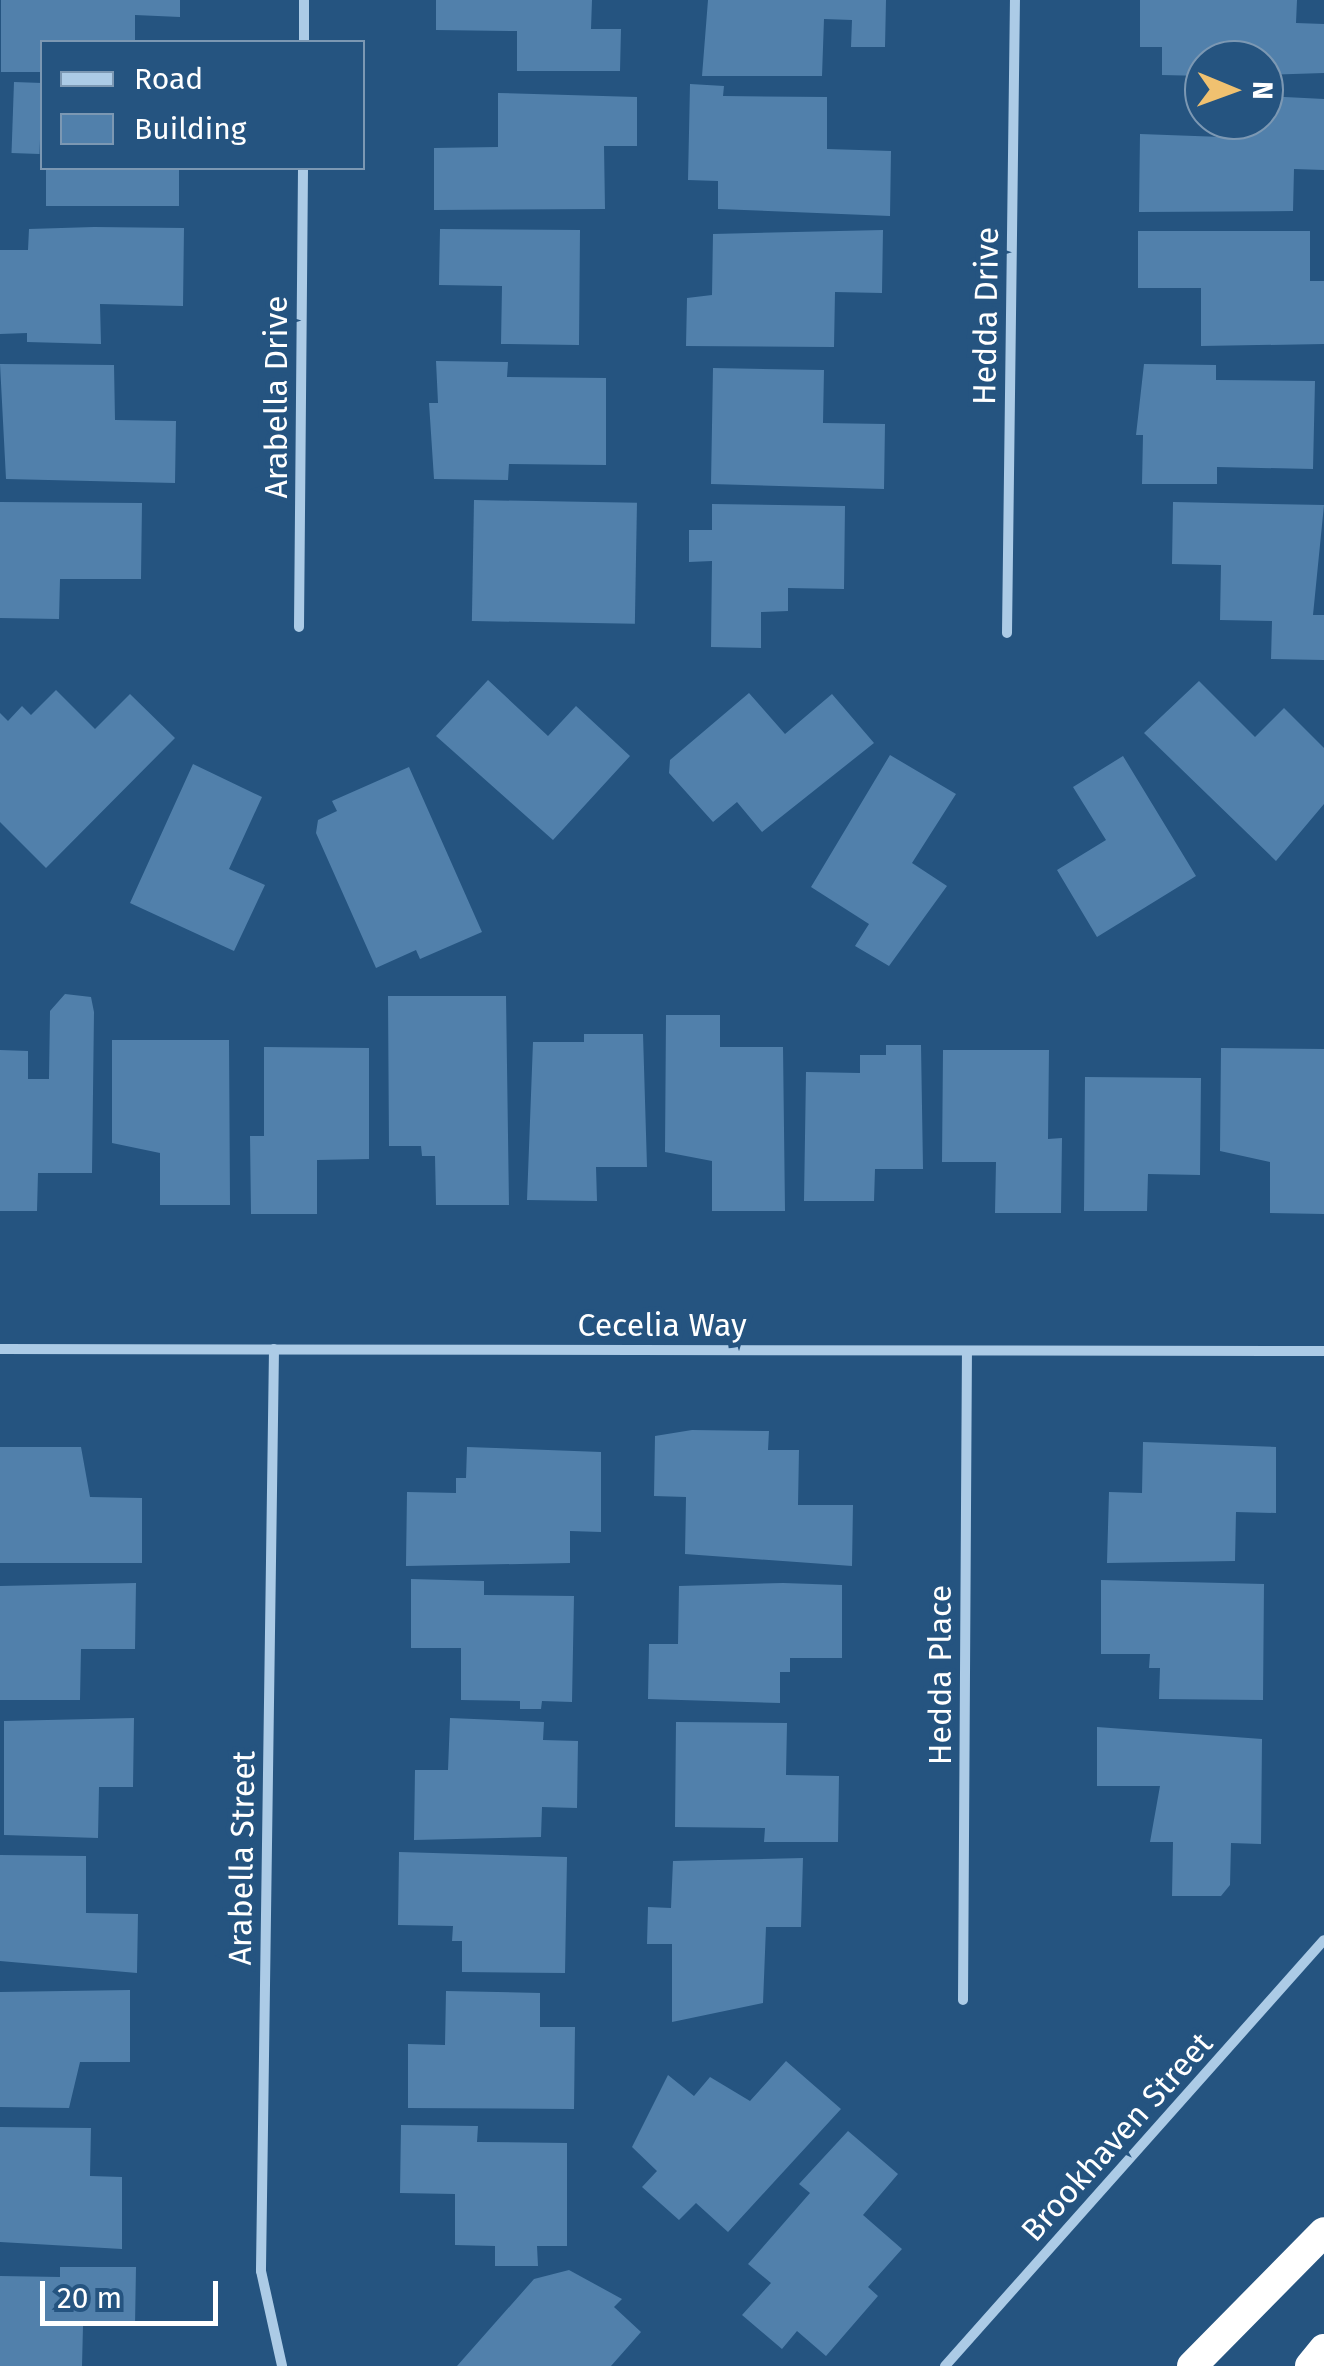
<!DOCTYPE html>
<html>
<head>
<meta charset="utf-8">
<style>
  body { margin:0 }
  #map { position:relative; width:1324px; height:2366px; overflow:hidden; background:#255480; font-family:"Fira Sans",sans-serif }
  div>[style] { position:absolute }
  .building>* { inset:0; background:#5180ab; transform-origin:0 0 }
  .street>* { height:10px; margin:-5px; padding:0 5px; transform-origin:5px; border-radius:5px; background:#accbe6 }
  .highway>* { height:30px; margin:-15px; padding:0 15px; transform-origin:15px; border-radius:15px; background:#fff }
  span { translate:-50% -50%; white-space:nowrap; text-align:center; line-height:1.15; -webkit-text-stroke:10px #255480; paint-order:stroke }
  .street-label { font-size:32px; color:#fff }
  .legend { position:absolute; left:40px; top:40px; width:325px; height:130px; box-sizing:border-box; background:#255480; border:2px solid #7c98b3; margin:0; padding:12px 18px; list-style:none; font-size:30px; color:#fff }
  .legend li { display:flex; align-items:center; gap:20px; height:50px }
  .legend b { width:50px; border:2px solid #7c98b3 }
  .north { position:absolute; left:1184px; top:40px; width:100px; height:100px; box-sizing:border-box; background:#255480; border:2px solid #7c98b3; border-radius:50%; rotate:91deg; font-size:28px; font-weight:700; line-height:40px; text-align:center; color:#fff }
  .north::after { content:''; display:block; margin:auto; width:35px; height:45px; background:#f0c170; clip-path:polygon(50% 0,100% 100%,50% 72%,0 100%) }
  .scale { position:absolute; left:40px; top:2281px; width:178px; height:45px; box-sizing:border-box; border:5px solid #fff; border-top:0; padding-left:12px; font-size:30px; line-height:35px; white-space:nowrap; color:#fff; -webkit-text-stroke:8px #255480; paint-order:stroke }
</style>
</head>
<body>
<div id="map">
  <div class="building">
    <div style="clip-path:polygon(1px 0,180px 0,180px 17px,135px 15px,135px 41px,42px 42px,42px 72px,1px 72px)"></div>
    <div style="clip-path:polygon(436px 0,592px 0,591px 29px,621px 29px,620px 71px,517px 71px,517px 31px,436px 30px)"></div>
    <div style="clip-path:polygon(708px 0,886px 0,885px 47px,851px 47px,852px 20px,824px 19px,822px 76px,702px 76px)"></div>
    <div style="clip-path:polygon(1140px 0,1297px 0,1296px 23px,1324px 24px,1324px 73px,1264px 75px,1264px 60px,1204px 60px,1204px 76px,1162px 75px,1162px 47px,1140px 47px)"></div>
    <div style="left:14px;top:82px;width:28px;height:71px;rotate:2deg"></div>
    <div style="clip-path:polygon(690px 84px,724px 86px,723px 96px,827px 97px,827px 149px,891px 151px,890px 216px,718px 209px,718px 181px,688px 180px)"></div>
    <div style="clip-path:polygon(498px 93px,637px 97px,637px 146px,604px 146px,605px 209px,434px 210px,434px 148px,498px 147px)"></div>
    <div style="clip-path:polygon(1264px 96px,1324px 99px,1324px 170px,1294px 169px,1293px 211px,1139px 212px,1140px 134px,1222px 137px,1222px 120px,1264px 120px)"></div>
    <div style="left:46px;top:168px;width:133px;height:38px"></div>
    <div style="clip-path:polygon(94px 227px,184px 228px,183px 306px,100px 304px,101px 344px,27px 342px,27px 333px,0 334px,0 250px,28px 250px,29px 229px)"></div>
    <div style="clip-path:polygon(440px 229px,580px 230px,579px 345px,501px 344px,502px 286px,439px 285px)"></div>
    <div style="clip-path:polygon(883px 230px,882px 293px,835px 292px,834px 347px,686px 346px,687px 298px,712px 295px,713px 234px)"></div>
    <div style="clip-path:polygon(1138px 231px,1310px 231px,1310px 281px,1324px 281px,1324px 344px,1201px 346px,1201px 288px,1138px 288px)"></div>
    <div style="clip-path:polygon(436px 361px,508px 362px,507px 377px,606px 378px,606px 465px,509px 464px,508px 480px,434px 479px,429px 403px,438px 403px)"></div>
    <div style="clip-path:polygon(0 364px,114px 365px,115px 420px,176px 421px,175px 483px,6px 479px)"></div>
    <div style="clip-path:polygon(1144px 364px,1216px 365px,1216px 380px,1315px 381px,1313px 469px,1217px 467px,1217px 484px,1142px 484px,1143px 435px,1136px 435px)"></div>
    <div style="clip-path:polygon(713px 368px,824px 370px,823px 423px,885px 424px,884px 489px,711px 484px)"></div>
    <div style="left:474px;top:500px;width:163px;height:121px;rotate:1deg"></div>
    <div style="clip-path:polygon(0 502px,142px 503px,141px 579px,60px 579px,59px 619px,0 618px)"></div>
    <div style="clip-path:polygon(1173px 502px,1324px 505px,1313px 615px,1324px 615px,1324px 660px,1271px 659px,1272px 621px,1220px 620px,1221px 565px,1172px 564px)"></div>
    <div style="clip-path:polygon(712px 504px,845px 506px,844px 589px,788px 588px,788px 611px,761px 612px,761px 648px,711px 647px,712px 561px,689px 562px,689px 530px,712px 530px)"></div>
    <div style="clip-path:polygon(488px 680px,548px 736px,576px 706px,630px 756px,553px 840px,436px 736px)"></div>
    <div style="clip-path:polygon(1199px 681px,1255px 737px,1284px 708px,1324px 748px,1324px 804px,1276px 861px,1144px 733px)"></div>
    <div style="clip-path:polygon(56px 690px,95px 729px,130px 694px,175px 738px,46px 868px,0 822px,0 713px,8px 721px,22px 706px,31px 715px)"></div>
    <div style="clip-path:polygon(749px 693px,785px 734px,832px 694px,874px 743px,762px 832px,737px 802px,713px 822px,669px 773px,670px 760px)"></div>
    <div style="clip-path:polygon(890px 755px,956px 794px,912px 863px,947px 886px,889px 966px,855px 946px,869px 924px,811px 887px)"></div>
    <div style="clip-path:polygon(1123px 756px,1196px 876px,1097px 937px,1057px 870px,1106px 840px,1073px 787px)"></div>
    <div style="clip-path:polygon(193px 764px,262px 797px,229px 869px,265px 885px,234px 951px,130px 903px)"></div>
    <div style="clip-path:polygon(409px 767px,482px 932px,420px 959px,416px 950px,376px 968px,316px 833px,318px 820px,337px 811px,332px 801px)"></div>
    <div style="clip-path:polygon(65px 994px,91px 997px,94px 1012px,92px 1173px,38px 1173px,37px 1211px,0 1211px,0 1050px,28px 1051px,28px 1079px,49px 1079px,50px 1011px)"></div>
    <div style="clip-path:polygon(388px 996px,506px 996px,509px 1205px,436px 1205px,435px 1156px,422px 1156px,421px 1146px,389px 1146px)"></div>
    <div style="clip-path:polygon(666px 1015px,720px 1015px,720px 1047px,783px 1047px,785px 1211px,712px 1211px,712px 1161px,665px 1152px)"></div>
    <div style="clip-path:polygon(584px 1034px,643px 1034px,647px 1167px,596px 1167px,597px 1201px,527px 1200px,533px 1042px,584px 1042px)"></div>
    <div style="clip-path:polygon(112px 1040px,229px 1040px,230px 1205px,160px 1205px,160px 1153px,112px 1143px)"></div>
    <div style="clip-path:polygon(886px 1045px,921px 1045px,923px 1169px,875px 1169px,874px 1201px,804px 1201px,806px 1072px,860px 1073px,860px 1055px,886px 1055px)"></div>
    <div style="clip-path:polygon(264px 1047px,369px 1048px,369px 1159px,317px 1160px,317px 1214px,251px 1214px,250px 1136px,264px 1136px)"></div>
    <div style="clip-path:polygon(1221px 1048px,1324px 1049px,1324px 1214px,1270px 1213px,1270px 1162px,1220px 1151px)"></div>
    <div style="clip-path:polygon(943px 1050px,1049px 1050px,1048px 1139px,1062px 1138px,1061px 1213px,995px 1213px,996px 1162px,942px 1162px)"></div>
    <div style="clip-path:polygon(1085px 1077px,1201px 1078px,1200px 1175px,1148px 1174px,1147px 1211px,1084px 1211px)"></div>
    <div style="clip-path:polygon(692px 1430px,769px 1431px,768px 1450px,799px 1450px,798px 1505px,853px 1505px,852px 1566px,685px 1554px,686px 1497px,654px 1496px,655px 1436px)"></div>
    <div style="clip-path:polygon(1143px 1442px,1276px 1447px,1276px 1513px,1236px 1512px,1235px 1561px,1107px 1563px,1109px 1492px,1142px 1493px)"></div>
    <div style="clip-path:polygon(0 1447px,81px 1447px,90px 1497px,142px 1498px,142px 1563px,0 1563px)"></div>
    <div style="clip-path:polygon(467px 1447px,601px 1452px,601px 1532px,570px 1531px,570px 1563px,406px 1566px,407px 1492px,456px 1493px,456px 1478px,466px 1478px)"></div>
    <div style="clip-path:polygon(411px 1579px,484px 1581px,484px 1595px,574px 1596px,572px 1702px,542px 1701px,541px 1709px,520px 1709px,520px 1701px,461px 1700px,461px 1648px,411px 1648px)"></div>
    <div style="clip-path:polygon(1101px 1580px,1264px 1584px,1263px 1700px,1159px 1699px,1160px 1668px,1149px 1668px,1150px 1654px,1101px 1654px)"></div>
    <div style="clip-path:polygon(136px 1583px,135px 1649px,81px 1649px,80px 1700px,0 1700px,0 1586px)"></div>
    <div style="clip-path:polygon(783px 1583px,842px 1585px,842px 1658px,790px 1658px,790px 1672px,780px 1672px,780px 1703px,648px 1699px,649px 1644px,678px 1644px,679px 1586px)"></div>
    <div style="clip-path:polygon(134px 1718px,133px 1787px,99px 1787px,98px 1838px,4px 1835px,4px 1721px)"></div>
    <div style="clip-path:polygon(450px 1718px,544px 1722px,543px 1740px,578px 1741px,577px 1808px,542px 1807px,541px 1837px,414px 1840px,415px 1770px,448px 1770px)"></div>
    <div style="clip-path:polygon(676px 1722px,787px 1723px,786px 1775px,839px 1776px,838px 1842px,764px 1842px,765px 1828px,675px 1827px)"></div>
    <div style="clip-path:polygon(1097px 1727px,1262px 1739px,1261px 1844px,1231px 1843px,1230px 1885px,1221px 1896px,1172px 1896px,1173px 1842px,1150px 1842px,1160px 1786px,1097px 1786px)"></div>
    <div style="clip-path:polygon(399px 1852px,567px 1857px,565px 1973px,462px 1972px,462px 1941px,452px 1941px,453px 1926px,398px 1925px)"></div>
    <div style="clip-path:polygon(0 1855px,86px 1856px,86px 1913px,138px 1914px,137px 1973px,0 1961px)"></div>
    <div style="clip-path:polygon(803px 1858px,801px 1927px,766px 1927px,763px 2003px,672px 2022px,672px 1944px,647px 1944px,648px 1907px,671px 1908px,673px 1861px)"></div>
    <div style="clip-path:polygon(130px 1990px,130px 2062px,80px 2062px,69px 2108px,0 2107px,0 1992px)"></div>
    <div style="clip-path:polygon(446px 1991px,540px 1993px,540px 2027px,575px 2027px,574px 2109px,408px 2108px,408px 2044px,445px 2045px)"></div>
    <div style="clip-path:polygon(786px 2061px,841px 2109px,728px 2232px,696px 2203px,679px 2220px,642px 2187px,657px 2171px,632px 2147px,668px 2075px,694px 2096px,710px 2077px,750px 2101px)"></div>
    <div style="clip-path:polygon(401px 2125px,478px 2126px,477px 2142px,567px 2143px,567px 2246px,537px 2246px,538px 2266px,495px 2266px,495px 2246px,455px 2245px,455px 2194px,400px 2193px)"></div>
    <div style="clip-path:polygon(0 2127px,91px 2128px,90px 2176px,122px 2177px,122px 2249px,0 2242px)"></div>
    <div style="clip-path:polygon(848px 2131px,898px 2174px,863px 2215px,902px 2249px,868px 2287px,878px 2296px,826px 2356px,797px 2331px,782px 2349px,742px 2315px,771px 2283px,748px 2264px,810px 2193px,799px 2184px)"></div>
    <div style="clip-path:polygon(60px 2267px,136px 2267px,135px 2326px,83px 2326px,82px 2366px,0 2366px,0 2276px,60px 2277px)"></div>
    <div style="clip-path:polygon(569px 2270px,622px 2299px,614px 2307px,641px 2332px,611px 2366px,457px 2366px,534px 2279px)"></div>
  </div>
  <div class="street">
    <div style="left:304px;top:42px;width:42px;rotate:-90deg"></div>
    <div style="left:299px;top:627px;width:459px;rotate:-89.5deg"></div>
    <div style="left:1007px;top:633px;width:633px;rotate:-89.28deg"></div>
    <div style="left:0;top:1349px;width:1324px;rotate:0.09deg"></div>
    <div style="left:274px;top:1349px;width:922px;rotate:90.81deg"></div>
    <div style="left:261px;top:2271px;width:97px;rotate:77.5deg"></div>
    <div style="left:963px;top:2000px;width:649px;rotate:-89.65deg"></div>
    <div style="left:945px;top:2366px;width:570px;rotate:-48.34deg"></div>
  </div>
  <div class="highway">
    <div style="left:1192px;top:2366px;width:188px;rotate:-45.4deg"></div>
    <div style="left:1310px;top:2366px;width:22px;rotate:-51deg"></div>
  </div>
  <div class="street-label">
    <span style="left:986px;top:316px;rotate:-89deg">Hedda Drive</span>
    <span style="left:276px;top:397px;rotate:-90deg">Arabella Drive</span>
    <span style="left:662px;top:1325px">Cecelia Way</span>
    <span style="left:940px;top:1675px;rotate:-90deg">Hedda Place</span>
    <span style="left:242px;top:1858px;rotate:-89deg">Arabella Street</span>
    <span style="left:1117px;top:2137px;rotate:-48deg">Brookhaven Street</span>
  </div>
  <ul class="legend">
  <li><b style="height:12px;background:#accbe6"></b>Road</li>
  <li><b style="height:28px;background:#5180ab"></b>Building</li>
  </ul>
  <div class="north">N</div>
  <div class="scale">20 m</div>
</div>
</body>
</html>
